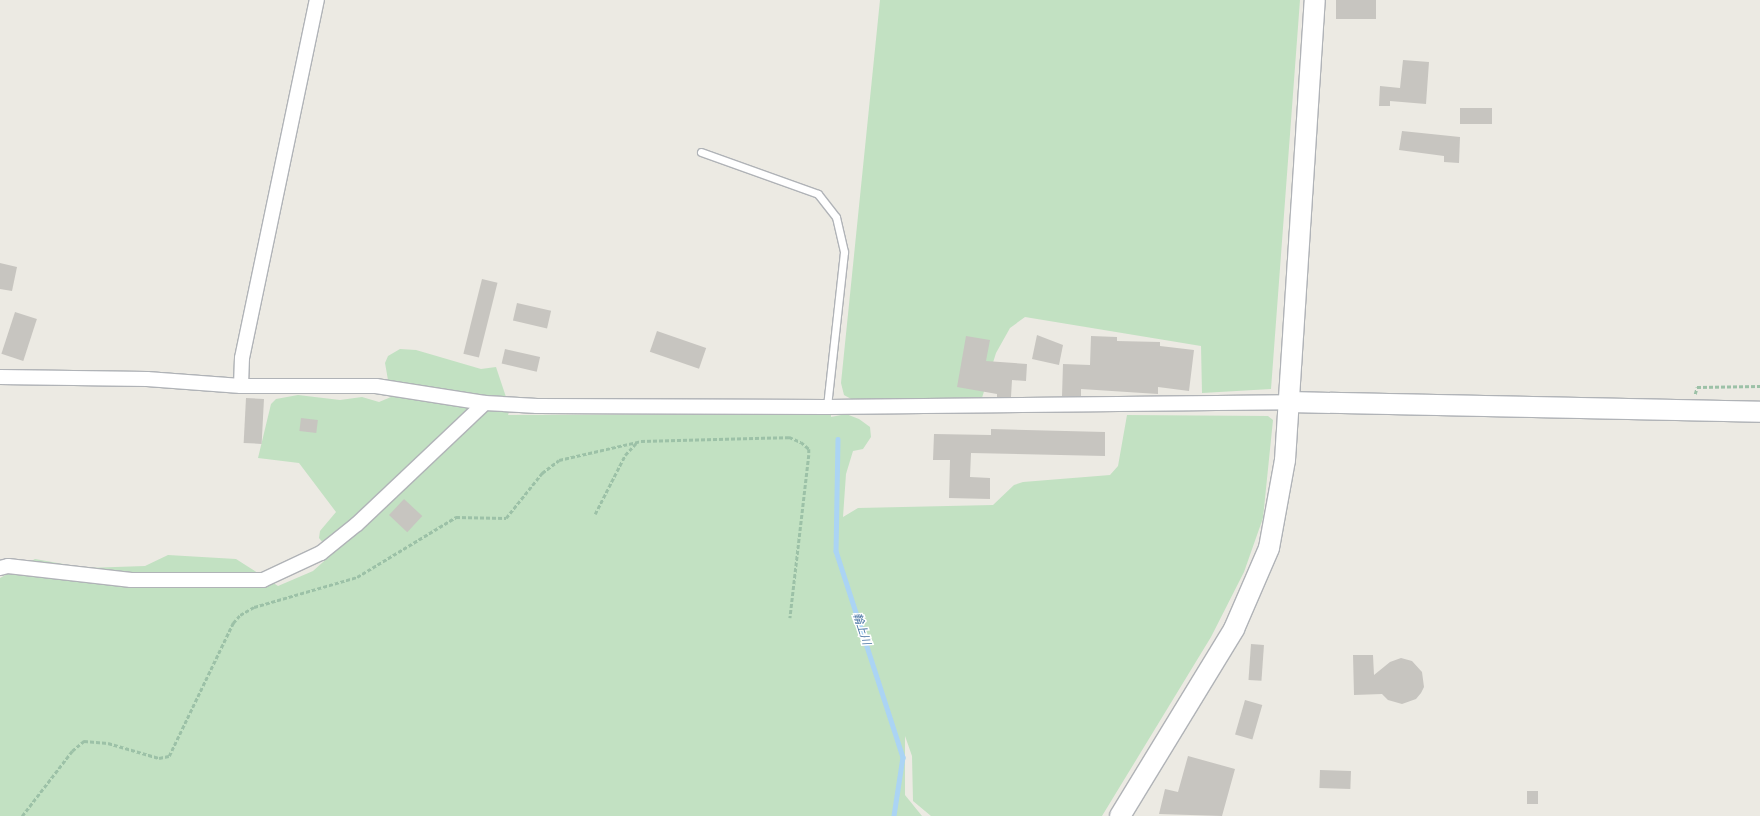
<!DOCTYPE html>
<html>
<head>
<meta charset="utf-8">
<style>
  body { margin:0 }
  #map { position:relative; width:1760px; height:816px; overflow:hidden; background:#eceae3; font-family:"Source Sans 3","Noto Sans JP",sans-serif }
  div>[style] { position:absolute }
  .green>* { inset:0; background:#c2e1c2 }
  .stream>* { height:4.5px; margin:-2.25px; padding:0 2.25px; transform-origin:2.25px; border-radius:2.25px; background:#abd4f4 }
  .building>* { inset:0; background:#c7c5c0; transform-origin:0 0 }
  .path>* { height:2.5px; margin-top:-1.25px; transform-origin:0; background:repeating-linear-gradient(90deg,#9cc1a7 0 4px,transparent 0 6px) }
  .roads { filter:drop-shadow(1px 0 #b0b3b7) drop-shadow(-1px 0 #b0b3b7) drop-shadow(0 1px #b0b3b7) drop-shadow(0 -1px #b0b3b7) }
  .lane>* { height:7px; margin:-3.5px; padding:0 3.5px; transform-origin:3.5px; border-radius:3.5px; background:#fff }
  .street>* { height:14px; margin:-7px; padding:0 7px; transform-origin:7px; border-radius:7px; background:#fff }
  .secondary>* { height:20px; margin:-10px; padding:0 10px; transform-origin:10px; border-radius:10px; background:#fff }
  span { translate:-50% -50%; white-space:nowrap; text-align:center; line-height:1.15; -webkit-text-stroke:3px #fff; paint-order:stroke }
  .water-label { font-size:11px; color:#4b76a4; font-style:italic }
</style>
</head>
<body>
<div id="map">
  <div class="green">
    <div style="clip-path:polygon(880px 0,1300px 0,1271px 389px,1202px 393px,1201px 346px,1025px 317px,1010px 328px,996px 353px,981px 401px,853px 400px,844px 395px,841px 383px)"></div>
    <div style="clip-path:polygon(400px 349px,416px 350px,481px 369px,496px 367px,510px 409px,508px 415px,831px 414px,831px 417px,846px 414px,859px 419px,870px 427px,871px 437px,863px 449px,853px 451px,846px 474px,843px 517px,858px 508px,993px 505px,1014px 485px,1023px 482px,1110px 475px,1118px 466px,1127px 415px,1268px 416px,1273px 420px,1263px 518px,1244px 572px,1211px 637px,1102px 816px,931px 816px,913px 801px,912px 756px,905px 736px,905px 795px,922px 816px,0 816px,0 578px,35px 559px,86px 568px,145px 566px,168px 555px,236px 559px,278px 586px,313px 571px,332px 554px,319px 538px,320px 531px,336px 512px,299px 463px,258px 458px,271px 404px,276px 399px,298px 395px,340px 400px,362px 397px,379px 402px,391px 397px,385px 363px,388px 356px)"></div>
  </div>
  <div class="stream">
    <div style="left:838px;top:439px;width:112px;rotate:91deg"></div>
    <div style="left:836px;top:551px;width:217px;rotate:72deg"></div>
    <div style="left:903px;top:757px;width:60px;rotate:98.7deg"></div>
  </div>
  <div class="building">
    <div style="left:1336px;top:0;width:40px;height:19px"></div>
    <div style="clip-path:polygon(1403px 60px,1429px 62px,1426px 104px,1390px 101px,1390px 106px,1379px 106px,1380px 86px,1400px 88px)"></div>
    <div style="left:1460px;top:108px;width:32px;height:16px"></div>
    <div style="clip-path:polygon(1402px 131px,1460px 137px,1459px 163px,1444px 162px,1444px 156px,1399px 150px)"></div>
    <div style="clip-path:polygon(0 263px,17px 267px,12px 291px,0 289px)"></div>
    <div style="left:482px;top:279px;width:16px;height:77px;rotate:14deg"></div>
    <div style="left:517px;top:303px;width:35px;height:18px;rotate:13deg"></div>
    <div style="left:15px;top:312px;width:23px;height:44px;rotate:18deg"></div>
    <div style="left:657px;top:331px;width:52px;height:22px;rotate:19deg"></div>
    <div style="clip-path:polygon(1037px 335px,1063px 345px,1059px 365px,1032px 359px)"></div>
    <div style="clip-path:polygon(966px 336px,990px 340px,986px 361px,1027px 364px,1026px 381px,1012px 380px,1011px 397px,997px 397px,997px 394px,957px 387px)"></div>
    <div style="clip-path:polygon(1091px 336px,1117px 337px,1117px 341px,1160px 342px,1160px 346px,1194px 350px,1189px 391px,1158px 387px,1158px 394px,1081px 389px,1081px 396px,1062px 396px,1063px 364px,1090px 365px)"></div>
    <div style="left:505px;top:349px;width:36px;height:15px;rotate:13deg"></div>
    <div style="left:246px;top:398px;width:18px;height:45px;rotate:3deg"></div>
    <div style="left:301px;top:418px;width:17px;height:13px;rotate:7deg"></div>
    <div style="clip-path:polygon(991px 429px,1105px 432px,1105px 456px,971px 453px,970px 477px,990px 478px,990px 499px,949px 498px,950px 460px,933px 460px,934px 434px,991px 435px)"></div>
    <div style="left:404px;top:499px;width:25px;height:22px;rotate:43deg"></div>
    <div style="left:1251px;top:644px;width:13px;height:36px;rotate:4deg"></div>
    <div style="clip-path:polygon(1353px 655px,1373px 655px,1374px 675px,1390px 662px,1401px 658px,1412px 661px,1422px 672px,1424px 687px,1421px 693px,1416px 699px,1402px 704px,1388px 700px,1382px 694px,1354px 695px)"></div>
    <div style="left:1245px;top:700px;width:18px;height:36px;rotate:16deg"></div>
    <div style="clip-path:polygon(1188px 756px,1235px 769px,1222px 816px,1159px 814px,1165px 789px,1178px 792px)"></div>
    <div style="left:1320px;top:770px;width:31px;height:18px;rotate:2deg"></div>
    <div style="left:1527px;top:791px;width:11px;height:13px"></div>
  </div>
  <div class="path">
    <div style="left:1695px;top:394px;width:7px;rotate:-74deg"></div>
    <div style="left:1697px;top:387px;width:63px;rotate:-0.9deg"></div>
    <div style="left:595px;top:514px;width:66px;rotate:-63deg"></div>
    <div style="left:625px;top:455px;width:16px;rotate:-47deg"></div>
    <div style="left:22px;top:816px;width:82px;rotate:-52.4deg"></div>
    <div style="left:72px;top:751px;width:16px;rotate:-40deg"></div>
    <div style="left:84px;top:741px;width:24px;rotate:5deg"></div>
    <div style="left:108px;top:743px;width:53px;rotate:16.4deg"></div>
    <div style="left:159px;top:758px;width:10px;rotate:-11deg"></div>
    <div style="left:169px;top:756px;width:148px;rotate:-64.3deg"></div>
    <div style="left:233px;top:623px;width:11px;rotate:-49deg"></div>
    <div style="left:240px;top:615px;width:16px;rotate:-30deg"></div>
    <div style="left:254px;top:607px;width:107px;rotate:-16.2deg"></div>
    <div style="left:357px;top:577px;width:116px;rotate:-31.2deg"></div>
    <div style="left:456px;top:517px;width:50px;rotate:1.1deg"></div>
    <div style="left:506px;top:518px;width:58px;rotate:-51.3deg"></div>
    <div style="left:542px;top:473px;width:21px;rotate:-37deg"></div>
    <div style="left:559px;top:460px;width:84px;rotate:-13deg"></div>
    <div style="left:641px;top:441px;width:148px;rotate:-1.5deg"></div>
    <div style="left:789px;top:437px;width:13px;rotate:23deg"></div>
    <div style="left:801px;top:442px;width:11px;rotate:41deg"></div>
    <div style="left:809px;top:449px;width:6px;rotate:90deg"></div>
    <div style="left:809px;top:455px;width:164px;rotate:96.6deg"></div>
  </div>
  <div class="roads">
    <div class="lane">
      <div style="left:701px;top:152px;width:124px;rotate:19.7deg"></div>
      <div style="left:818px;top:194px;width:29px;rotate:52deg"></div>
      <div style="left:836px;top:217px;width:36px;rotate:77deg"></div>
      <div style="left:844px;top:252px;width:156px;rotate:96.3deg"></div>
    </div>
    <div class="street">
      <div style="left:0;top:377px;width:147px;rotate:0.8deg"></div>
      <div style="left:147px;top:379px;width:94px;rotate:4.3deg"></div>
      <div style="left:241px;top:386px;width:135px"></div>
      <div style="left:376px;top:386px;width:110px;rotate:8.9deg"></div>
      <div style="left:485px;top:403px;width:52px;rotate:3.3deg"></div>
      <div style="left:537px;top:406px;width:290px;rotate:0.2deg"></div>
      <div style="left:827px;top:407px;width:462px;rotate:-0.6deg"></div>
      <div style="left:241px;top:386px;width:28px;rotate:-88deg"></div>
      <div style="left:242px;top:358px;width:366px;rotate:-78.2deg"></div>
      <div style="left:0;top:568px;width:8px;rotate:-14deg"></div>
      <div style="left:8px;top:566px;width:124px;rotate:6.5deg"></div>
      <div style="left:131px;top:580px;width:132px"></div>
      <div style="left:263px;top:580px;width:64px;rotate:-25deg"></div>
      <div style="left:321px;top:553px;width:46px;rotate:-38.9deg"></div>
      <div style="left:357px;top:524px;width:176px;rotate:-43.4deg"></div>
    </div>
    <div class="secondary">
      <div style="left:1289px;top:402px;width:471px;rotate:1.2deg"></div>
      <div style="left:1120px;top:816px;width:219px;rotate:-58.6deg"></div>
      <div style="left:1234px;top:629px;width:88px;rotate:-66.6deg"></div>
      <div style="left:1269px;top:548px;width:89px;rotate:-79.7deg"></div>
      <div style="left:1285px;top:460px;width:461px;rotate:-86.3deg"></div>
    </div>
  </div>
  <div class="water-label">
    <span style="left:861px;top:629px;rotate:72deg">輪上川</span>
  </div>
</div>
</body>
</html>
